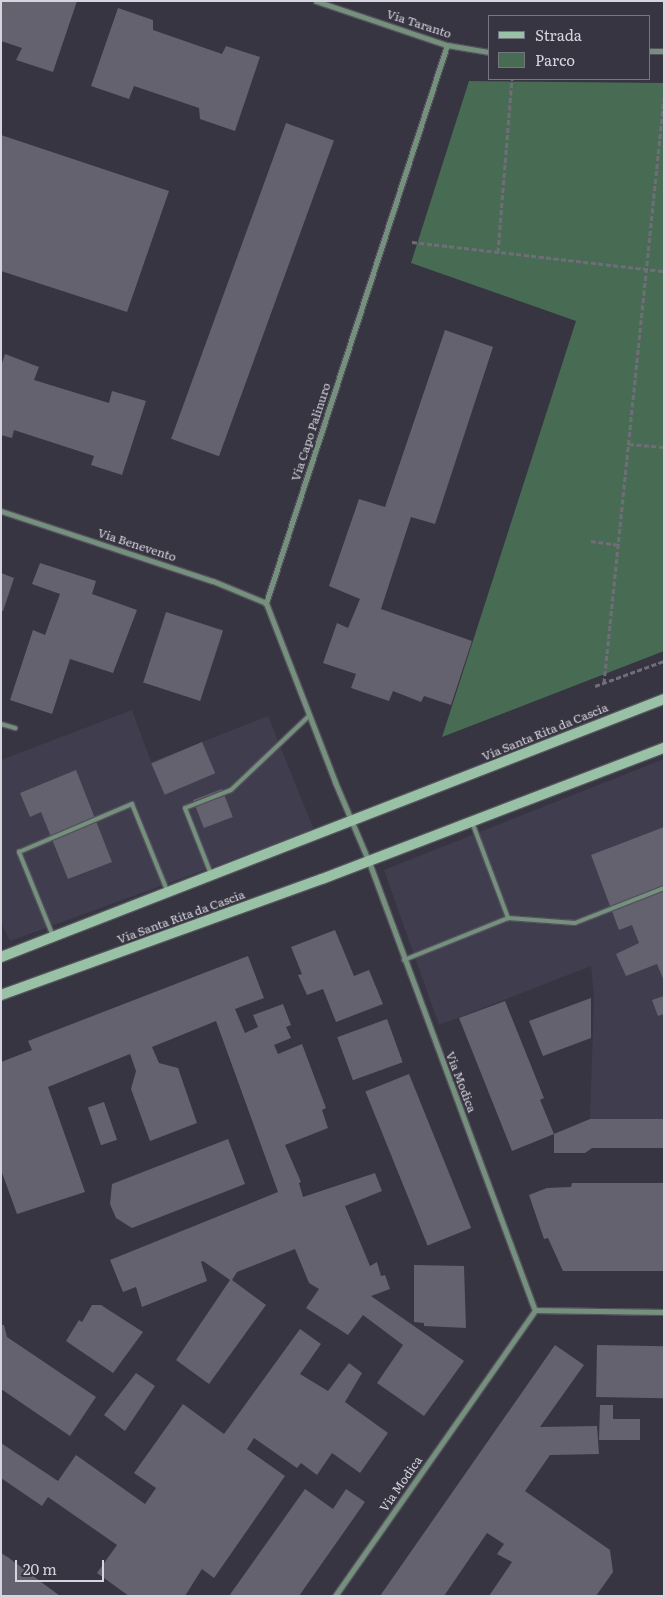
<!DOCTYPE html>
<html>
<head>
<meta charset="utf-8">
<style>
  body { margin:0 }
  #map { position:relative; width:665px; height:1597px; overflow:hidden; background:#373541; font-family:Literata,serif }
  div>[style] { position:absolute }
  .built>* { inset:0; background:#403d4f }
  .green>* { inset:0; background:#476c53 }
  .building>* { inset:0; background:#64626f; transform-origin:0 0 }
  .path>* { height:3px; margin-top:-1.5px; transform-origin:0; background:repeating-linear-gradient(90deg,#6f6d78 0 5px,transparent 0 7.5px) }
  .roads { filter:drop-shadow(1px 0 #54525d) drop-shadow(-1px 0 #54525d) drop-shadow(0 1px #54525d) drop-shadow(0 -1px #54525d) }
  .lane>* { height:4px; margin:-2px; padding:0 2px; transform-origin:2px; border-radius:2px; background:#76907e }
  .street>* { height:5px; margin:-2.5px; padding:0 2.5px; transform-origin:2.5px; border-radius:2.5px; background:#76907e }
  .secondary>* { height:10px; margin:-5px; padding:0 5px; transform-origin:5px; border-radius:5px; background:#99c1a5 }
  span { translate:-50% -50%; white-space:nowrap; text-align:center; line-height:1.15; -webkit-text-stroke:4px #373541; paint-order:stroke }
  .street-label { font-size:12px; color:#d6d5dd }
  .frame { position:absolute; inset:0; border:2px solid #d6d5dd; pointer-events:none }
  .legend { position:absolute; left:488px; top:15px; width:162px; height:65px; box-sizing:border-box; background:#373541; border:1px solid #77757f; margin:0; padding:6px 9px; list-style:none; font-size:15px; color:#d6d5dd }
  .legend li { display:flex; align-items:center; gap:10px; height:25px }
  .legend b { width:25px; border:1px solid #77757f }
  .scale { position:absolute; left:15px; top:1560px; width:89px; height:22px; box-sizing:border-box; border:2px solid #d6d5dd; border-top:0; padding-left:6px; font-size:15px; line-height:18px; white-space:nowrap; color:#d6d5dd; -webkit-text-stroke:4px #373541; paint-order:stroke }
</style>
</head>
<body>
<div id="map">
  <div class="built">
    <div style="clip-path:polygon(132px 710px,151px 762px,268px 716px,314px 830px,10px 941px,1px 923px,1px 760px)"></div>
    <div style="clip-path:polygon(664px 759px,664px 1119px,590px 1119px,594px 998px,591px 966px,439px 1025px,384px 870px)"></div>
  </div>
  <div class="green">
    <div style="clip-path:polygon(469px 81px,664px 83px,664px 651px,442px 737px,576px 321px,411px 263px)"></div>
  </div>
  <div class="building">
    <div style="clip-path:polygon(1px 1px,77px 1px,53px 72px,16px 60px,22px 48px,1px 41px)"></div>
    <div style="clip-path:polygon(118px 8px,153px 20px,153px 30px,222px 54px,226px 46px,260px 57px,235px 131px,200px 119px,199px 108px,134px 86px,129px 99px,91px 86px)"></div>
    <div style="left:286px;top:123px;width:51px;height:336px;rotate:20deg"></div>
    <div style="clip-path:polygon(1px 135px,169px 191px,127px 312px,1px 271px)"></div>
    <div style="clip-path:polygon(445px 330px,493px 347px,435px 524px,411px 517px,381px 609px,472px 641px,451px 705px,424px 696px,421px 702px,393px 691px,389px 701px,351px 688px,356px 674px,323px 663px,337px 623px,348px 628px,360px 599px,329px 586px,359px 499px,385px 507px)"></div>
    <div style="clip-path:polygon(5px 354px,39px 367px,34px 380px,109px 403px,112px 391px,146px 401px,122px 475px,91px 465px,94px 456px,14px 430px,12px 438px,1px 435px,1px 366px)"></div>
    <div style="clip-path:polygon(40px 563px,96px 581px,92px 594px,137px 610px,113px 673px,70px 659px,52px 714px,10px 700px,33px 630px,45px 635px,60px 594px,32px 584px)"></div>
    <div style="clip-path:polygon(1px 573px,14px 578px,3px 611px,1px 611px)"></div>
    <div style="left:166px;top:612px;width:60px;height:74px;rotate:18deg"></div>
    <div style="left:202px;top:742px;width:34px;height:55px;rotate:67deg"></div>
    <div style="clip-path:polygon(76px 770px,112px 862px,68px 879px,41px 812px,30px 817px,20px 793px)"></div>
    <div style="left:222px;top:789px;width:30px;height:31px;rotate:69deg"></div>
    <div style="clip-path:polygon(664px 827px,664px 981px,657px 964px,626px 976px,616px 954px,639px 943px,632px 925px,619px 930px,591px 855px)"></div>
    <div style="clip-path:polygon(335px 930px,354px 976px,369px 970px,383px 1004px,336px 1022px,323px 989px,307px 995px,298px 975px,302px 974px,291px 947px)"></div>
    <div style="clip-path:polygon(248px 956px,264px 998px,235px 1009px,245px 1033px,258px 1027px,253px 1015px,283px 1004px,291px 1025px,286px 1027px,291px 1038px,274px 1045px,278px 1054px,302px 1044px,326px 1108px,322px 1110px,328px 1128px,285px 1145px,301px 1182px,299px 1183px,303px 1197px,375px 1173px,382px 1191px,345px 1206px,370px 1266px,377px 1262px,381px 1276px,385px 1275px,390px 1289px,371px 1296px,464px 1361px,424px 1416px,377px 1383px,403px 1345px,363px 1315px,348px 1335px,306px 1308px,319px 1289px,309px 1283px,295px 1249px,237px 1272px,232px 1280px,266px 1305px,209px 1384px,176px 1360px,230px 1280px,203px 1261px,201px 1262px,207px 1281px,142px 1307px,136px 1287px,123px 1292px,110px 1260px,278px 1192px,216px 1021px,152px 1047px,159px 1063px,178px 1068px,197px 1123px,150px 1141px,131px 1089px,136px 1071px,130px 1054px,48px 1087px,85px 1192px,17px 1214px,1px 1170px,1px 1062px,32px 1050px,28px 1041px)"></div>
    <div style="clip-path:polygon(664px 996px,664px 1014px,658px 1016px,652px 1000px)"></div>
    <div style="clip-path:polygon(591px 998px,591px 1038px,543px 1056px,529px 1021px)"></div>
    <div style="clip-path:polygon(505px 1001px,544px 1098px,540px 1100px,554px 1134px,590px 1119px,664px 1119px,664px 1148px,592px 1148px,585px 1153px,554px 1153px,554px 1134px,512px 1151px,459px 1018px)"></div>
    <div style="left:387px;top:1019px;width:46px;height:53px;rotate:70deg"></div>
    <div style="left:409px;top:1074px;width:166px;height:47px;rotate:68deg"></div>
    <div style="left:104px;top:1102px;width:40px;height:17px;rotate:71deg"></div>
    <div style="clip-path:polygon(228px 1139px,245px 1184px,132px 1228px,116px 1218px,110px 1204px,112px 1184px)"></div>
    <div style="clip-path:polygon(572px 1183px,664px 1183px,664px 1271px,563px 1271px,548px 1238px,544px 1239px,529px 1195px,547px 1188px,571px 1187px)"></div>
    <div style="clip-path:polygon(414px 1265px,464px 1266px,466px 1328px,424px 1326px,424px 1323px,414px 1322px)"></div>
    <div style="clip-path:polygon(92px 1305px,101px 1305px,143px 1332px,113px 1373px,66px 1341px,79px 1320px,82px 1322px)"></div>
    <div style="clip-path:polygon(1px 1325px,4px 1325px,7px 1337px,96px 1397px,70px 1436px,1px 1389px)"></div>
    <div style="clip-path:polygon(300px 1329px,321px 1344px,300px 1374px,328px 1391px,349px 1363px,362px 1373px,345px 1402px,388px 1433px,360px 1473px,332px 1453px,317px 1475px,301px 1463px,297px 1468px,254px 1438px,247px 1449px,285px 1476px,214px 1578px,202px 1569px,185px 1596px,129px 1596px,97px 1573px,117px 1545px,48px 1497px,42px 1506px,1px 1478px,1px 1443px,58px 1481px,76px 1455px,145px 1504px,156px 1488px,134px 1473px,183px 1404px,224px 1434px)"></div>
    <div style="clip-path:polygon(555px 1345px,584px 1365px,540px 1427px,597px 1426px,599px 1454px,550px 1455px,525px 1491px,610px 1550px,613px 1572px,596px 1596px,489px 1596px,512px 1562px,497px 1554px,504px 1544px,487px 1533px,444px 1596px,380px 1596px)"></div>
    <div style="left:597px;top:1345px;width:67px;height:52px;rotate:1deg"></div>
    <div style="clip-path:polygon(136px 1373px,155px 1386px,125px 1431px,104px 1415px)"></div>
    <div style="clip-path:polygon(600px 1405px,613px 1405px,613px 1419px,640px 1419px,640px 1440px,599px 1440px)"></div>
    <div style="clip-path:polygon(305px 1489px,333px 1509px,346px 1489px,365px 1502px,299px 1596px,229px 1596px)"></div>
    <div style="clip-path:polygon(1px 1553px,9px 1558px,60px 1596px,1px 1596px)"></div>
  </div>
  <div class="path">
    <div style="left:412px;top:242px;width:254px;rotate:6.6deg"></div>
    <div style="left:498px;top:252px;width:174px;rotate:-85.4deg"></div>
    <div style="left:629px;top:444px;width:35px;rotate:5deg"></div>
    <div style="left:591px;top:541px;width:27px;rotate:8deg"></div>
    <div style="left:604px;top:683px;width:589px;rotate:-84.15deg"></div>
    <div style="left:595px;top:686px;width:73px;rotate:-19.9deg"></div>
  </div>
  <div class="roads">
    <div class="lane">
      <div style="left:1px;top:724px;width:15px;rotate:16deg"></div>
      <div style="left:472px;top:822px;width:103px;rotate:69.4deg"></div>
      <div style="left:508px;top:918px;width:67px;rotate:4.3deg"></div>
      <div style="left:575px;top:923px;width:96px;rotate:-21.5deg"></div>
      <div style="left:211px;top:874px;width:71px;rotate:-111.5deg"></div>
      <div style="left:185px;top:808px;width:49px;rotate:-21.4deg"></div>
      <div style="left:231px;top:790px;width:108px;rotate:-43.5deg"></div>
      <div style="left:53px;top:936px;width:91px;rotate:-112deg"></div>
      <div style="left:19px;top:852px;width:123px;rotate:-23deg"></div>
      <div style="left:132px;top:804px;width:93px;rotate:67.9deg"></div>
      <div style="left:404px;top:960px;width:112px;rotate:-22deg"></div>
    </div>
    <div class="street">
      <div style="left:316px;top:1px;width:138px;rotate:18.6deg"></div>
      <div style="left:447px;top:45px;width:43px;rotate:9.5deg"></div>
      <div style="left:447px;top:45px;width:587px;rotate:107.97deg"></div>
      <div style="left:266px;top:603px;width:192px;rotate:68.9deg"></div>
      <div style="left:335px;top:782px;width:87px;rotate:67deg"></div>
      <div style="left:369px;top:862px;width:478px;rotate:69.7deg"></div>
      <div style="left:649px;top:51px;width:15px"></div>
      <div style="left:1px;top:511px;width:223px;rotate:18.3deg"></div>
      <div style="left:213px;top:581px;width:57px;rotate:22.5deg"></div>
      <div style="left:535px;top:1310px;width:129px;rotate:0.9deg"></div>
      <div style="left:335px;top:1596px;width:349px;rotate:-55deg"></div>
    </div>
    <div class="secondary">
      <div style="left:1px;top:957px;width:711px;rotate:-21.26deg"></div>
      <div style="left:1px;top:995px;width:341px;rotate:-19.9deg"></div>
      <div style="left:322px;top:879px;width:366px;rotate:-21deg"></div>
    </div>
  </div>
  <div class="street-label">
    <span style="left:419px;top:24px;rotate:18deg">Via Taranto</span>
    <span style="left:311px;top:432px;rotate:-72deg">Via Capo Palinuro</span>
    <span style="left:137px;top:545px;rotate:18deg">Via Benevento</span>
    <span style="left:545px;top:732px;rotate:-22deg">Via Santa Rita da Cascia</span>
    <span style="left:181px;top:917px;rotate:-20deg">Via Santa Rita da Cascia</span>
    <span style="left:461px;top:1082px;rotate:69deg">Via Modica</span>
    <span style="left:401px;top:1484px;rotate:-55deg">Via Modica</span>
  </div>
  <div class="frame"></div>
  <ul class="legend">
  <li><b style="height:6px;background:#99c1a5"></b>Strada</li>
  <li><b style="height:14px;background:#476c53"></b>Parco</li>
  </ul>
  <div class="scale">20 m</div>
</div>
</body>
</html>
